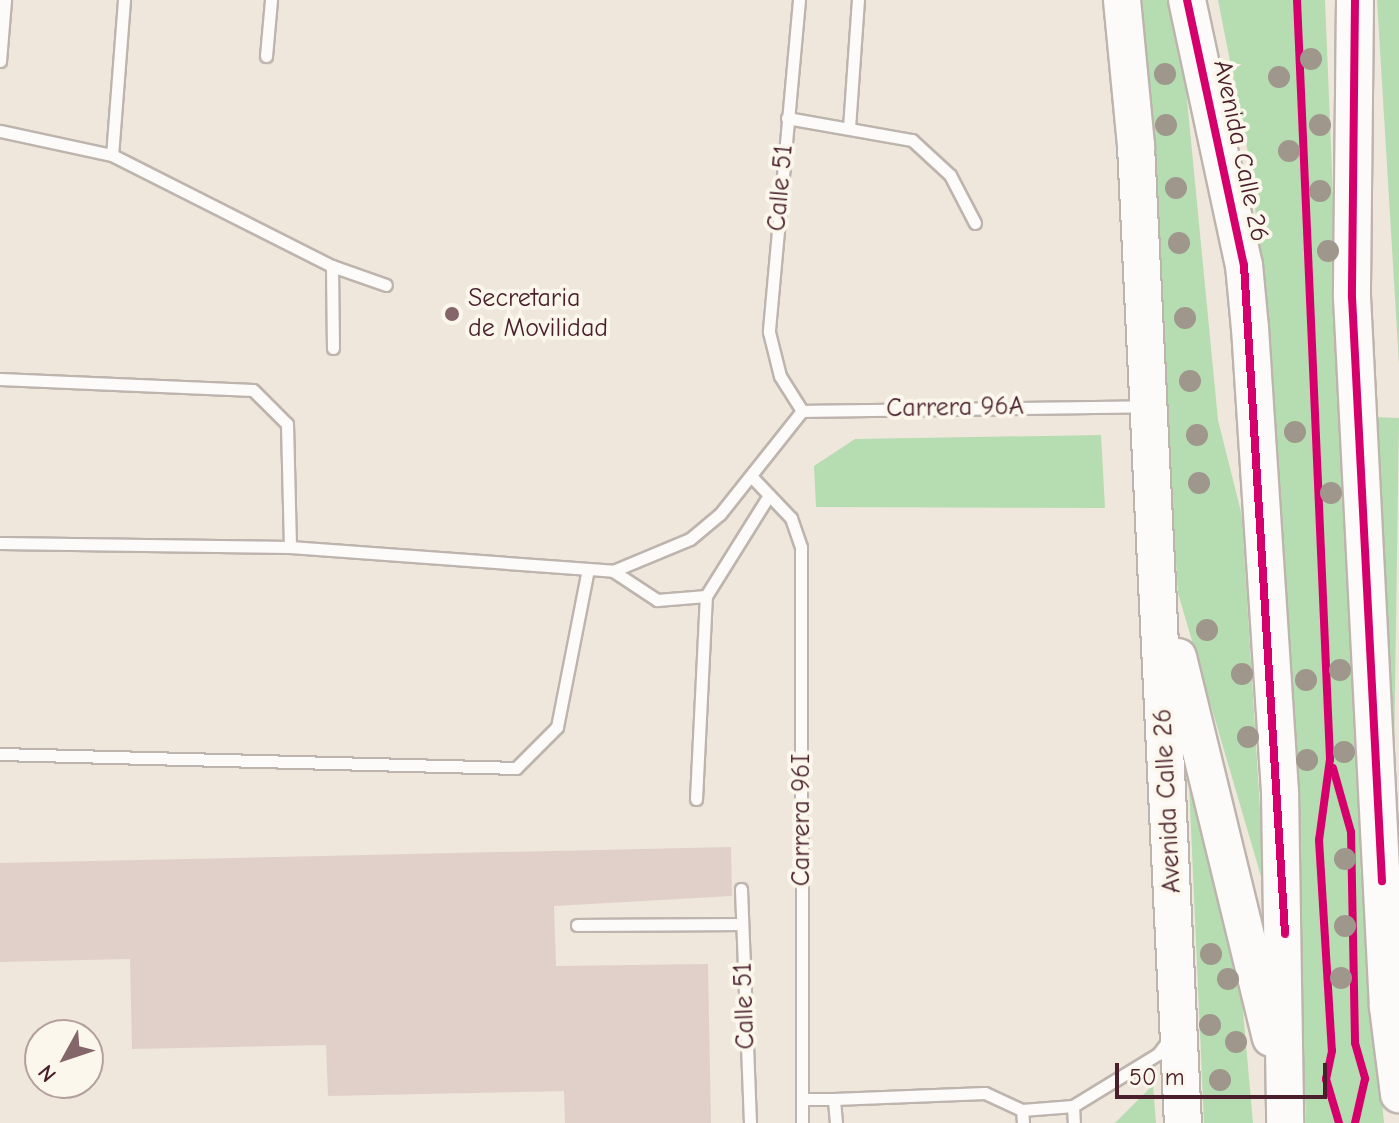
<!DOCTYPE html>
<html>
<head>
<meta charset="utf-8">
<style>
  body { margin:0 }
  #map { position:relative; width:1399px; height:1123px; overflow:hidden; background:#efe7db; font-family:"Comic Neue",sans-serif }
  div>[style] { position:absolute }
  .green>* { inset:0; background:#b6dcb2 }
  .building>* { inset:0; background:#e1d0ca }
  .roads { filter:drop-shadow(2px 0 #beb4ae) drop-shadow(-2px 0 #beb4ae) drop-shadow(0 2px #beb4ae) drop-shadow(0 -2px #beb4ae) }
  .lane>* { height:11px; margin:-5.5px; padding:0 5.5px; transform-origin:5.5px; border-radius:5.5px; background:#fdfbfa }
  .primary>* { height:36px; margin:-18px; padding:0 18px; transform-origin:18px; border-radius:18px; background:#fdfbfa }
  .cycleway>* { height:8px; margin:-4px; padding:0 4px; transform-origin:4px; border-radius:4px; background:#d6006c }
  .trees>* { width:22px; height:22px; margin:-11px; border-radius:50%; background:#9f978b }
  .dots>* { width:22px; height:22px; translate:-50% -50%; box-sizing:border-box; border:4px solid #fbf7ec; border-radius:50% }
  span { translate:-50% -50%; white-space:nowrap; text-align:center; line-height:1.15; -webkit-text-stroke:8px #fbf7ec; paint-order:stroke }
  .street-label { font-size:26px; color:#4a1f2b }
  .poi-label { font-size:26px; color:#4a1f2b }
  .left { translate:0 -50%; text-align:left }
  .north { position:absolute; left:24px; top:1019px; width:80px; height:80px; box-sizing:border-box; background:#fbf7ec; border:2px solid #b4a19f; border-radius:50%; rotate:230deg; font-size:22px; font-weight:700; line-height:32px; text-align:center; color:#4a1f2b }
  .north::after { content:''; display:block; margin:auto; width:28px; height:36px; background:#846569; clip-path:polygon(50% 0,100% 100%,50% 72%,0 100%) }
  .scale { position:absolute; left:1115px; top:1063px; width:212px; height:36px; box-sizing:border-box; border:4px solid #4a1f2b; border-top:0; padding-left:10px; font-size:24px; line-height:28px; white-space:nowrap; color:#4a1f2b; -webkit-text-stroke:6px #fbf7ec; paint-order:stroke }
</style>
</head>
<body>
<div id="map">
  <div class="green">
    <div style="clip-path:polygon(1140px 0,1170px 0,1186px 89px,1218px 420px,1242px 516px,1265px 890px,1178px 593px)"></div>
    <div style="clip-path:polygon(1218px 0,1325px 0,1361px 875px,1384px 1123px,1306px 1123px,1289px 676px,1253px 178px)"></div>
    <div style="clip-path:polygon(1377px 0,1399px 0,1399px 364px)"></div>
    <div style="clip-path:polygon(1375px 417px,1399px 418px,1394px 762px)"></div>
    <div style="clip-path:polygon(1101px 435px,1105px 508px,816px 507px,814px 466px,855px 439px)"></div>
    <div style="clip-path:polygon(1188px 761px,1241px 988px,1253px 1123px,1204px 1123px)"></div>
    <div style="clip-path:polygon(1153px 1085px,1156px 1123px,1115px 1123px)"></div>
  </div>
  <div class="building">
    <div style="clip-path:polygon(731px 847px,732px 896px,554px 906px,556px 966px,708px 964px,711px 1123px,565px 1123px,564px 1091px,328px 1096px,326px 1045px,132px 1049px,130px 959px,0 962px,0 863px)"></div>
  </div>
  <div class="roads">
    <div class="lane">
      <div style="left:124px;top:0;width:155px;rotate:94.4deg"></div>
      <div style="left:112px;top:155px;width:246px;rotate:26.8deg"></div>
      <div style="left:332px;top:266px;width:57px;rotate:19.4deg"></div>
      <div style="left:799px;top:0;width:333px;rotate:95.2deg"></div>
      <div style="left:769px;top:332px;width:45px;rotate:76deg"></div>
      <div style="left:780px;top:376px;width:41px;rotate:57.8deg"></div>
      <div style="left:802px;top:411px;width:343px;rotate:-0.8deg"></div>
      <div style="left:266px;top:56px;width:56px;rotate:-84.9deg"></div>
      <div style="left:0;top:61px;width:61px;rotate:-85.3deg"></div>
      <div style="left:787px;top:118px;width:127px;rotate:10deg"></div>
      <div style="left:912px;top:140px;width:52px;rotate:42.6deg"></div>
      <div style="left:950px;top:175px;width:54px;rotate:62.5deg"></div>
      <div style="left:849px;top:128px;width:128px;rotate:-86deg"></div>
      <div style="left:0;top:131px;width:115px;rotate:12.1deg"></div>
      <div style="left:332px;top:266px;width:82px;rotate:89.3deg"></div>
      <div style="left:0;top:379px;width:253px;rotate:2.5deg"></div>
      <div style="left:253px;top:390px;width:48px;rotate:45deg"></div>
      <div style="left:287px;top:424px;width:123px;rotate:88.6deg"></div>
      <div style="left:751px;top:476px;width:58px;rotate:46.4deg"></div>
      <div style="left:791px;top:518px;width:31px;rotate:71deg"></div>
      <div style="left:801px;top:547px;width:576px;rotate:89.9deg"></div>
      <div style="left:0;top:543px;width:290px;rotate:0.8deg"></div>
      <div style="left:290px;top:547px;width:324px;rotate:4.2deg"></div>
      <div style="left:613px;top:571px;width:83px;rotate:-22.6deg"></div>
      <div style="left:690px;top:539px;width:39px;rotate:-40deg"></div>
      <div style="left:720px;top:514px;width:132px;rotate:-51.5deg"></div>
      <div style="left:613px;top:571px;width:53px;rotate:33.4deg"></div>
      <div style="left:657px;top:600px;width:49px;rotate:-4.7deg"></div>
      <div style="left:706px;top:596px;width:119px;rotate:-58deg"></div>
      <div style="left:0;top:754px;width:516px;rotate:1.55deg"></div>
      <div style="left:516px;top:768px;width:58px;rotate:-45deg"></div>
      <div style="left:557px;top:727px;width:156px;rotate:-78.9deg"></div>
      <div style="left:696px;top:799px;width:203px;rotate:-87.2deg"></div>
      <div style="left:741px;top:889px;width:234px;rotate:87.8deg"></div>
      <div style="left:577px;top:925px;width:164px;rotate:-0.3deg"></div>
      <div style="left:803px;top:1099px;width:31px"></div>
      <div style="left:1073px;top:1106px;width:17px;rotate:87deg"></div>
      <div style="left:836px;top:1123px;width:24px;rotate:-95deg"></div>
      <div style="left:834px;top:1099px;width:151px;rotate:-2.3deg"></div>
      <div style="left:985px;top:1093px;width:41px;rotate:24.7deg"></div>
      <div style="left:1023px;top:1123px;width:13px;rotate:-94deg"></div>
      <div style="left:1022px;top:1110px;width:51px;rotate:-4.5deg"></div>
      <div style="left:1073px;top:1106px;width:100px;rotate:-31.5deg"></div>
      <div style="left:1158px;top:1054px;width:19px;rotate:-54deg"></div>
    </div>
    <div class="primary">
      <div style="left:1122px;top:0;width:147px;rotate:84.5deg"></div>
      <div style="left:1136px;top:146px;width:978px;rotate:87.25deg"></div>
      <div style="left:1187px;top:0;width:271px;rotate:77.9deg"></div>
      <div style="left:1244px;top:265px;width:63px;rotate:84.6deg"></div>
      <div style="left:1250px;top:328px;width:464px;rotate:86.3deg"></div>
      <div style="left:1280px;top:791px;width:332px;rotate:89.1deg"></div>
      <div style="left:1355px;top:0;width:297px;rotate:90.6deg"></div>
      <div style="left:1352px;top:297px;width:711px;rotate:87.1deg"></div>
      <div style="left:1388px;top:1007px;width:88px;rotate:82.8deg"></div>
      <div style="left:1178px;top:657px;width:392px;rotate:76.3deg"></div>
    </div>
  </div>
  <div class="cycleway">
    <div style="left:1187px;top:0;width:271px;rotate:77.9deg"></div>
    <div style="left:1244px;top:265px;width:670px;rotate:86.49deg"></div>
    <div style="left:1297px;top:0;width:760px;rotate:87.51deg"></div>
    <div style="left:1330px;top:759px;width:82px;rotate:97.7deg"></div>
    <div style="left:1319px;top:840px;width:211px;rotate:86.5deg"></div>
    <div style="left:1332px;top:1051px;width:29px;rotate:102deg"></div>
    <div style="left:1326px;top:1079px;width:46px;rotate:73.5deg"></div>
    <div style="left:1355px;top:0;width:297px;rotate:90.6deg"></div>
    <div style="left:1352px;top:297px;width:585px;rotate:87.06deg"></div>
    <div style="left:1333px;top:768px;width:66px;rotate:74.3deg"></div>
    <div style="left:1351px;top:832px;width:211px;rotate:88.9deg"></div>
    <div style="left:1355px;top:1043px;width:37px;rotate:74deg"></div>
    <div style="left:1365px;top:1079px;width:45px;rotate:102.8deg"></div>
  </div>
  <div class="trees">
    <div style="left:1311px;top:59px"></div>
    <div style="left:1165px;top:74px"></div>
    <div style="left:1279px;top:77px"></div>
    <div style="left:1166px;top:125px"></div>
    <div style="left:1320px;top:125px"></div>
    <div style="left:1289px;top:151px"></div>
    <div style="left:1176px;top:188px"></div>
    <div style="left:1320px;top:191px"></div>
    <div style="left:1179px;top:243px"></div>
    <div style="left:1328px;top:251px"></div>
    <div style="left:1185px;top:318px"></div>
    <div style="left:1190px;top:381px"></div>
    <div style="left:1295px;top:432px"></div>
    <div style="left:1197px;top:435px"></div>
    <div style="left:1199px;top:483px"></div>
    <div style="left:1331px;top:493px"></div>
    <div style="left:1207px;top:630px"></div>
    <div style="left:1340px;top:670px"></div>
    <div style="left:1242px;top:674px"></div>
    <div style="left:1306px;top:680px"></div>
    <div style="left:1248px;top:737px"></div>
    <div style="left:1344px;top:752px"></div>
    <div style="left:1307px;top:760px"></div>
    <div style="left:1345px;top:859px"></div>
    <div style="left:1345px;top:926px"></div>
    <div style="left:1211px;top:954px"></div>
    <div style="left:1341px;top:978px"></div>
    <div style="left:1228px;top:979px"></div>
    <div style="left:1210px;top:1025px"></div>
    <div style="left:1236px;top:1042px"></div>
    <div style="left:1220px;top:1080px"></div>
  </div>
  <div class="dots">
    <div style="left:452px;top:314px;background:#846569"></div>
  </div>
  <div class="street-label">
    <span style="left:1240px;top:151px;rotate:78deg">Avenida Calle 26</span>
    <span style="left:781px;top:188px;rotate:-85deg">Calle 51</span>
    <span style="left:955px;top:408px;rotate:-1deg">Carrera 96A</span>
    <span style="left:1168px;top:801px;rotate:-93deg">Avenida Calle 26</span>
    <span style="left:802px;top:820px;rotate:-90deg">Carrera 96I</span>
    <span style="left:745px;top:1006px;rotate:-92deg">Calle 51</span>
  </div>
  <div class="poi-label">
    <span class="left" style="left:468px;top:314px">Secretaria<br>de Movilidad</span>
  </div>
  <div class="north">N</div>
  <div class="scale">50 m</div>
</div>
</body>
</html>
